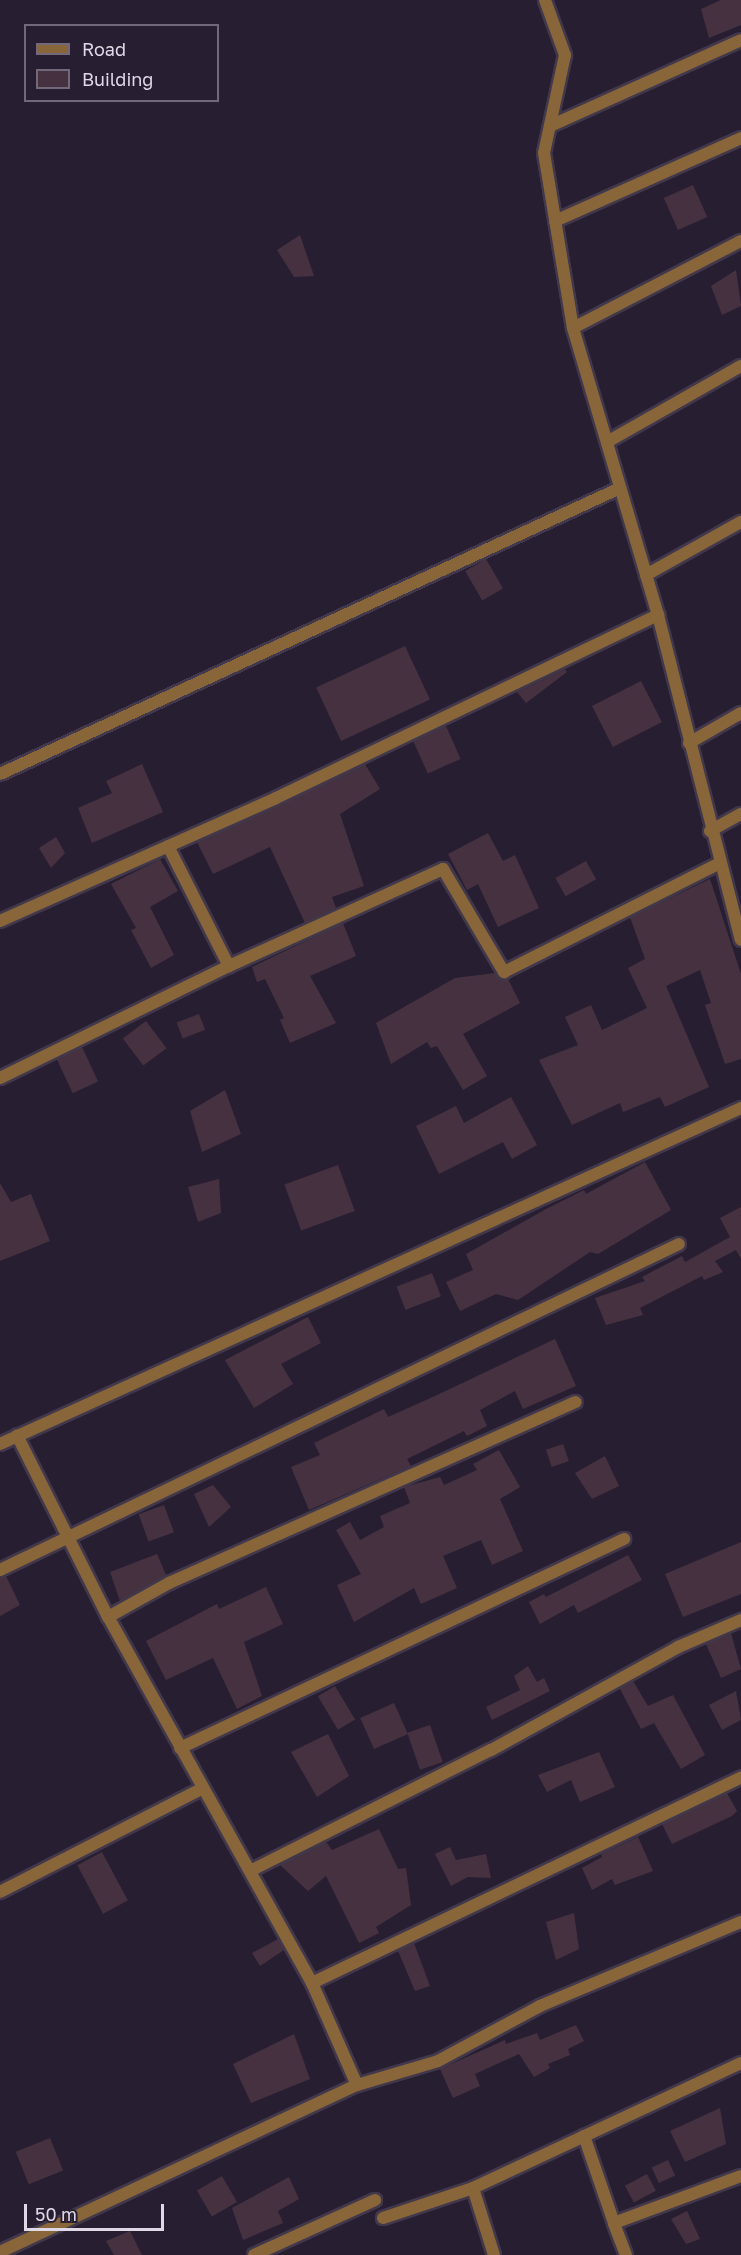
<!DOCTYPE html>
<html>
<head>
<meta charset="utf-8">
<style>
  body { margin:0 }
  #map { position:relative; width:741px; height:2255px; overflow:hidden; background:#281e32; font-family:"Golos Text",sans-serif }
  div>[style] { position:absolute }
  .building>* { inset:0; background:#463140; transform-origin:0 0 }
  .roads { filter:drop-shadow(2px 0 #42384b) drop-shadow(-2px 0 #42384b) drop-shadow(0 2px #42384b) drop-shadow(0 -2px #42384b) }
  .street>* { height:12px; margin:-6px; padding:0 6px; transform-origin:6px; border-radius:6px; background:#896639 }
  span { translate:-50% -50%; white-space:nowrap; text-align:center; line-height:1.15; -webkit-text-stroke:5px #281e32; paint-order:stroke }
  .legend { position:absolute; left:24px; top:24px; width:195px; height:78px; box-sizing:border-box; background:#281e32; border:2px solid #71687a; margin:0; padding:8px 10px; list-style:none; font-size:18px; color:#dfd8e6 }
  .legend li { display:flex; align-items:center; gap:12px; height:30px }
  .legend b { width:30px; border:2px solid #71687a }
  .scale { position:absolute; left:24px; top:2204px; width:140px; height:27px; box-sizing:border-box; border:3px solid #dfd8e6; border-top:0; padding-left:8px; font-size:18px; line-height:21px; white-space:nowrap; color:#dfd8e6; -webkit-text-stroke:4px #281e32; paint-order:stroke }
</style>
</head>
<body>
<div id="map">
  <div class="building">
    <div style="clip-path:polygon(721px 0,741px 0,741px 25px,709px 38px,701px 9px)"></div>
    <div style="left:693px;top:185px;width:35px;height:32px;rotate:66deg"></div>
    <div style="clip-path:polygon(300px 235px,314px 276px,294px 277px,277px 250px)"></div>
    <div style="clip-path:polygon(736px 270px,741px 306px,722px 315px,711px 286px)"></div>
    <div style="left:486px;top:559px;width:34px;height:24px;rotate:60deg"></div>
    <div style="left:405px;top:646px;width:59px;height:98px;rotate:65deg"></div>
    <div style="clip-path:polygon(565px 669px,567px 672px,526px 703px,517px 692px)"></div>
    <div style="left:641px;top:681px;width:46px;height:55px;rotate:63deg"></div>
    <div style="left:446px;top:726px;width:36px;height:36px;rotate:66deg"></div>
    <div style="clip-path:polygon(142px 764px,163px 812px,92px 843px,78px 808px,112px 793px,106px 781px)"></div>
    <div style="clip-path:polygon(365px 764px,380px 789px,340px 814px,364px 886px,332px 897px,336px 908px,305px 923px,270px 847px,213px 874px,197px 842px)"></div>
    <div style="clip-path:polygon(488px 833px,503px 861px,515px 855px,539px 908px,498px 927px,478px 884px,467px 890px,448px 854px)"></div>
    <div style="clip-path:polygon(56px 837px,65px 853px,51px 868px,39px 848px)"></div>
    <div style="clip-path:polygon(160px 859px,178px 891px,150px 907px,174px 955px,151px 968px,131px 930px,136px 928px,111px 884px)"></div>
    <div style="left:586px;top:861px;width:21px;height:35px;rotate:61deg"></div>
    <div style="clip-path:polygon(710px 879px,741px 974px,741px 1059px,725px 1064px,705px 1005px,711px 1003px,700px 970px,666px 986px,709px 1087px,665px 1107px,660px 1097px,623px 1112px,620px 1103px,572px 1125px,539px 1060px,578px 1045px,565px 1017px,591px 1005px,602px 1030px,647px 1008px,628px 968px,645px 959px,630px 917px)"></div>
    <div style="clip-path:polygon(343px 923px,356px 956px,310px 976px,336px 1023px,290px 1043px,280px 1020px,284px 1018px,265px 979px,257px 982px,252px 967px)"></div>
    <div style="clip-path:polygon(495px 973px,508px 979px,520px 1003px,463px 1034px,487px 1076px,463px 1090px,437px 1046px,431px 1048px,427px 1042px,391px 1064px,376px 1023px,455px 978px)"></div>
    <div style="left:199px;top:1014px;width:17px;height:24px;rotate:69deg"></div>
    <div style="left:146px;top:1021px;width:34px;height:29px;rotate:53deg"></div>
    <div style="left:82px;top:1047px;width:38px;height:28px;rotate:65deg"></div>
    <div style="clip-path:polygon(225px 1090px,241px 1134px,202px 1152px,190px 1111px)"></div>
    <div style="clip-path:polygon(511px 1097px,537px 1145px,512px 1159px,503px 1142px,439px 1174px,416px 1126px,456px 1106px,464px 1123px)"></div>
    <div style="clip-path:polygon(645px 1162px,671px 1210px,598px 1254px,590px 1252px,518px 1300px,496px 1294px,460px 1311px,446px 1282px,473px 1270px,466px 1254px,546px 1209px,584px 1190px,586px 1194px)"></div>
    <div style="left:338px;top:1165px;width:49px;height:57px;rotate:70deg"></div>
    <div style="clip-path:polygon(219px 1179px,221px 1213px,198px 1222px,188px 1187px)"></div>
    <div style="clip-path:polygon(0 1183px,11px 1202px,31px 1194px,50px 1241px,0 1261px)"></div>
    <div style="clip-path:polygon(741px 1207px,741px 1259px,736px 1250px,715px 1261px,723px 1272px,704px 1280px,702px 1276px,640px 1308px,643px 1315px,606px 1325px,595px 1298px,645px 1281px,642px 1277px,682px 1256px,685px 1262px,730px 1237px,720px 1218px)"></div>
    <div style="left:432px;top:1273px;width:25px;height:38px;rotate:69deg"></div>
    <div style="clip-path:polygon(308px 1317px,321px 1343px,281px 1364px,293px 1384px,254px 1408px,225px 1360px)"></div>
    <div style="clip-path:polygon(555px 1339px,576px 1386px,523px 1409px,515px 1391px,480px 1410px,487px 1426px,467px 1436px,464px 1431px,407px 1459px,411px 1466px,309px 1510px,291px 1467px,320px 1455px,314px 1443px,384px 1409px,388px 1417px,435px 1396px)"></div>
    <div style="left:563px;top:1444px;width:18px;height:18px;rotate:71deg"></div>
    <div style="clip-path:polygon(499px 1450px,520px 1487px,500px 1499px,523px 1551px,492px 1565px,481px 1540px,443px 1556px,457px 1588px,421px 1604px,414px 1588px,354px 1622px,337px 1585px,361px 1574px,336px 1530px,350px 1522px,360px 1540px,384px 1527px,380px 1516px,410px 1503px,404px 1487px,440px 1477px,444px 1485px,477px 1470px,473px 1464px)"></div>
    <div style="clip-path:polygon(605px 1456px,619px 1486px,592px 1499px,575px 1473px)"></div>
    <div style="clip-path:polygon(213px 1485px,231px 1507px,209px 1527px,194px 1494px)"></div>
    <div style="left:164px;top:1505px;width:29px;height:27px;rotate:70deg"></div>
    <div style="clip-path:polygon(741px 1542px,741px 1594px,683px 1617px,665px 1574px)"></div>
    <div style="clip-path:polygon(157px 1554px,166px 1575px,120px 1601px,110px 1572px)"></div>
    <div style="clip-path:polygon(628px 1555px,642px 1580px,578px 1613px,574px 1605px,540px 1624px,529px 1602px,544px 1594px,546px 1597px)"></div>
    <div style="clip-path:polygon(6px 1576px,20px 1605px,0 1616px,0 1578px)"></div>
    <div style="clip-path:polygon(266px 1587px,283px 1624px,244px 1642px,262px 1696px,237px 1709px,213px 1658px,166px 1680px,146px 1641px,217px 1604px,219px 1609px)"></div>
    <div style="clip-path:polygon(731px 1633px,741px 1669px,721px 1678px,706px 1644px)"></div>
    <div style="clip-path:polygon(528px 1666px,537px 1682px,544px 1678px,550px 1691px,492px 1720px,486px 1707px,520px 1690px,514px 1676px)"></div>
    <div style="clip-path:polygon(633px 1681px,648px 1706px,673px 1695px,705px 1755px,681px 1769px,654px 1723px,641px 1729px,620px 1689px)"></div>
    <div style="left:335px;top:1686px;width:39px;height:20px;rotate:59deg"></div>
    <div style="clip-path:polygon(736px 1691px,741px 1720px,722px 1730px,709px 1705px)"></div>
    <div style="left:394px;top:1703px;width:34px;height:37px;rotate:66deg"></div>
    <div style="left:430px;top:1725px;width:39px;height:24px;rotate:71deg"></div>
    <div style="clip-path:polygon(328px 1734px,349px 1776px,317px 1797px,291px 1752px)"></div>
    <div style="clip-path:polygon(599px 1752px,615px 1787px,580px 1802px,571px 1780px,547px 1792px,538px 1775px)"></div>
    <div style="clip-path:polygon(727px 1793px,737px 1811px,732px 1816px,672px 1844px,662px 1824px)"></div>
    <div style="clip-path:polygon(379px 1829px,398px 1869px,406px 1868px,411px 1905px,376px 1927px,379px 1933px,359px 1943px,326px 1876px,308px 1891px,280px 1865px,326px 1842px,332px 1850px)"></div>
    <div style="clip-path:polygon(638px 1837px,653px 1871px,615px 1885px,612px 1879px,592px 1890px,582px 1868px,602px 1857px,601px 1854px)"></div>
    <div style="clip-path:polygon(450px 1847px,456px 1860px,486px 1854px,491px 1878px,468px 1877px,451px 1886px,435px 1854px)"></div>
    <div style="left:102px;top:1852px;width:55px;height:28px;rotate:62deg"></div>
    <div style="clip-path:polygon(574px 1913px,579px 1949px,556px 1960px,546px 1922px)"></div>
    <div style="clip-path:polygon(278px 1939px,284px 1950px,260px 1966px,252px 1953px)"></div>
    <div style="clip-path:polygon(414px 1943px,430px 1986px,415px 1991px,398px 1951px)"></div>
    <div style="clip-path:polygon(576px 2025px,584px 2041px,568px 2049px,570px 2055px,548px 2064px,550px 2068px,534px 2077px,519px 2054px,475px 2074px,480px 2086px,453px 2098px,440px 2069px,505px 2040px,506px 2044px,537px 2033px,540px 2040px)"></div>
    <div style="clip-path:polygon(294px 2034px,310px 2079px,251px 2103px,233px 2064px)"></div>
    <div style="clip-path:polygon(720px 2108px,726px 2144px,685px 2162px,670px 2131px)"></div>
    <div style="left:50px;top:2138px;width:35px;height:37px;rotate:68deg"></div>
    <div style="left:668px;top:2160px;width:17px;height:18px;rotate:65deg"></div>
    <div style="left:647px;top:2174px;width:19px;height:25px;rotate:62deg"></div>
    <div style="left:222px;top:2176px;width:30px;height:29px;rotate:60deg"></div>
    <div style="clip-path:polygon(289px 2177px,299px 2199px,278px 2211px,283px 2223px,243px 2240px,232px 2208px)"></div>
    <div style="clip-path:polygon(687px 2211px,700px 2239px,686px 2244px,671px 2219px)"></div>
    <div style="clip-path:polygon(130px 2231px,142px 2255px,114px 2255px,106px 2241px)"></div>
  </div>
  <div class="roads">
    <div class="street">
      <div style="left:545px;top:0;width:59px;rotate:70deg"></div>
      <div style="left:565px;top:55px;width:100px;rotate:102.1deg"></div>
      <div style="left:544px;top:153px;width:177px;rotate:80.6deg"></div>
      <div style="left:573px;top:328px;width:299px;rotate:73.5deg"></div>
      <div style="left:658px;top:615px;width:335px;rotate:75.7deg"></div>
      <div style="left:550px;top:126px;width:209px;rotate:-24.2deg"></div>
      <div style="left:555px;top:221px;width:204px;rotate:-24deg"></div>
      <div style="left:573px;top:328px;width:189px;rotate:-27.4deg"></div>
      <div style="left:607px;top:442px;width:154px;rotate:-29.6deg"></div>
      <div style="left:646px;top:575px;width:109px;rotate:-29.2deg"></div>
      <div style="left:689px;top:743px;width:60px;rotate:-30deg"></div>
      <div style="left:0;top:774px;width:683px;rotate:-24.76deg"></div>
      <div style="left:710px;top:831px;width:35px;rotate:-29deg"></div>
      <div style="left:168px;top:846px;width:135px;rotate:63.1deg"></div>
      <div style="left:0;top:921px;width:302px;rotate:-24deg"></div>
      <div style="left:276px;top:798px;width:424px;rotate:-25.6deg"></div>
      <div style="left:0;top:1078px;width:255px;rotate:-26.1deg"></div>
      <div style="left:229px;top:966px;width:235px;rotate:-24.4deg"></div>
      <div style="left:443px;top:869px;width:120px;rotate:59.4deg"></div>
      <div style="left:504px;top:972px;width:240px;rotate:-26.8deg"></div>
      <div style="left:0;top:1444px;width:814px;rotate:-24.39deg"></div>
      <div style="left:0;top:1570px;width:753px;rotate:-25.65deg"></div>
      <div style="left:108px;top:1617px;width:70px;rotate:-29.1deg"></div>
      <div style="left:169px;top:1583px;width:445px;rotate:-24deg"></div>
      <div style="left:180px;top:1748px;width:491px;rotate:-25.2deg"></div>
      <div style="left:250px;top:1871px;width:270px;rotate:-26.7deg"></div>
      <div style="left:491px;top:1750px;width:213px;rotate:-28.8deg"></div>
      <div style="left:678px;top:1647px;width:69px;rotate:-23.2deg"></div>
      <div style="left:0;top:1892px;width:228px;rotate:-27.1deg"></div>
      <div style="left:312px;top:1983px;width:476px;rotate:-25.6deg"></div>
      <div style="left:357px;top:2085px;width:84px;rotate:-16.5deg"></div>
      <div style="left:438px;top:2061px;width:116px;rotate:-28.3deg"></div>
      <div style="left:540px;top:2006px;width:218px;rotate:-22.7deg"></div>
      <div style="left:584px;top:2136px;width:92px;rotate:71deg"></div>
      <div style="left:473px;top:2188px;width:70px;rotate:72.6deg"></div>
      <div style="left:383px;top:2218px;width:95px;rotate:-18.4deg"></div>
      <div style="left:473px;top:2188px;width:296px;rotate:-25deg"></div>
      <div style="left:0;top:2252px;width:394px;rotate:-25.1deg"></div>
      <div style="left:357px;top:2085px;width:111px;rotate:-113.8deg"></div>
      <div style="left:312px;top:1983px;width:419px;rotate:-119.1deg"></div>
      <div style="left:108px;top:1617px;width:203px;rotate:-116.6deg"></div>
      <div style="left:254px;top:2255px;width:133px;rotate:-24.4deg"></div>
      <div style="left:626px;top:2255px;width:34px;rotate:-111deg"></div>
      <div style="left:614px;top:2223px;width:135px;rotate:-20.3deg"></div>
    </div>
  </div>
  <ul class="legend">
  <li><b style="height:8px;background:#896639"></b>Road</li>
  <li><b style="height:16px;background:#463140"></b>Building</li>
  </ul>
  <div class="scale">50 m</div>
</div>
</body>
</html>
